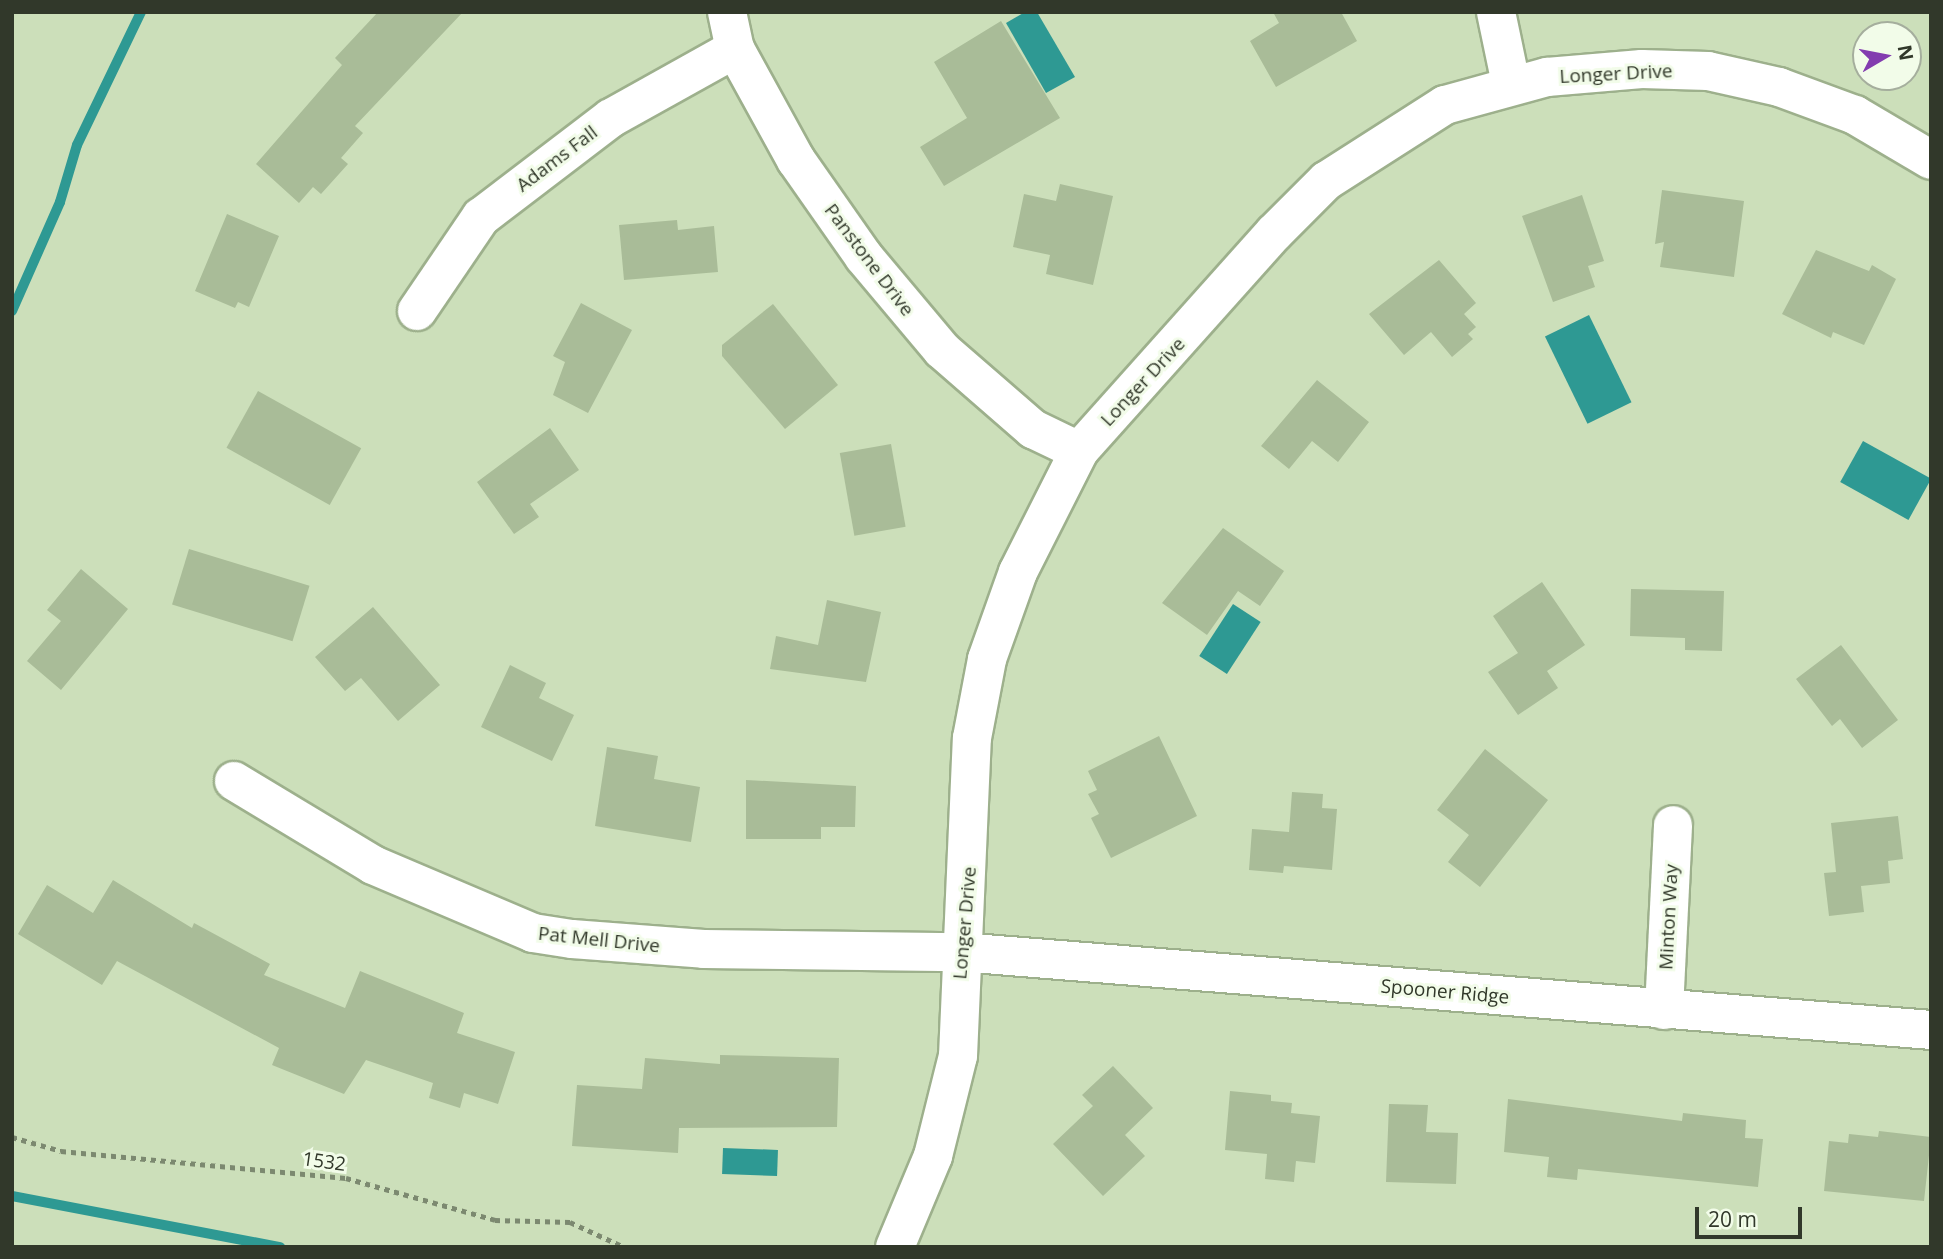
<!DOCTYPE html>
<html>
<head>
<meta charset="utf-8">
<style>
  body { margin:0 }
  #map { position:relative; width:1943px; height:1259px; overflow:hidden; background:#ccdfba; font-family:"Open Sans",sans-serif }
  div>[style] { position:absolute }
  .water>* { inset:0; background:#2e9993; transform-origin:0 0 }
  .stream>* { height:10px; margin:-5px; padding:0 5px; transform-origin:5px; border-radius:5px; background:#2e9993 }
  .building>* { inset:0; background:#a9bc98; transform-origin:0 0 }
  .path>* { height:4.5px; margin-top:-2.25px; transform-origin:0; background:repeating-linear-gradient(90deg,#7c8970 0 5px,transparent 0 10px) }
  .roads { filter:drop-shadow(2px 0 #9db08c) drop-shadow(-2px 0 #9db08c) drop-shadow(0 2px #9db08c) drop-shadow(0 -2px #9db08c) }
  .minor>* { height:38px; margin:-19px; padding:0 19px; transform-origin:19px; border-radius:19px; background:#fff }
  span { translate:-50% -50%; white-space:nowrap; text-align:center; line-height:1.15; -webkit-text-stroke:6px #f2fce9; paint-order:stroke }
  .street-label { font-size:19px; color:#31382a }
  .frame { position:absolute; inset:0; border:14px solid #31382a; pointer-events:none }
  .north { position:absolute; left:1852px; top:21px; width:70px; height:70px; box-sizing:border-box; background:#f2fce9; border:2px solid #a5ae9d; border-radius:50%; rotate:80deg; font-size:19px; font-weight:700; line-height:28px; text-align:center; color:#31382a }
  .north::after { content:''; display:block; margin:auto; width:24px; height:32px; background:#833caf; clip-path:polygon(50% 0,100% 100%,50% 72%,0 100%) }
  .scale { position:absolute; left:1695px; top:1207px; width:107px; height:32px; box-sizing:border-box; border:4px solid #31382a; border-top:0; padding-left:9px; font-size:21px; line-height:24px; white-space:nowrap; color:#31382a; -webkit-text-stroke:5px #f2fce9; paint-order:stroke }
</style>
</head>
<body>
<div id="map">
  <div class="water">
    <div style="clip-path:polygon(1025px 12px,1037px 12px,1075px 77px,1046px 93px,1006px 23px)"></div>
    <div style="left:1589px;top:315px;width:97px;height:49px;rotate:64deg"></div>
    <div style="left:1863px;top:441px;width:78px;height:47px;rotate:29deg"></div>
    <div style="left:1233px;top:604px;width:33px;height:62px;rotate:33deg"></div>
    <div style="left:723px;top:1148px;width:55px;height:26px;rotate:2deg"></div>
  </div>
  <div class="stream">
    <div style="left:12px;top:311px;width:119px;rotate:-66.2deg"></div>
    <div style="left:60px;top:202px;width:59px;rotate:-73.4deg"></div>
    <div style="left:77px;top:145px;width:148px;rotate:-64.3deg"></div>
    <div style="left:12px;top:1196px;width:273px;rotate:10.8deg"></div>
  </div>
  <div class="building">
    <div style="clip-path:polygon(378px 12px,463px 12px,355px 126px,363px 133px,341px 158px,348px 164px,321px 194px,313px 187px,299px 203px,256px 164px,342px 65px,335px 58px)"></div>
    <div style="clip-path:polygon(1273px 12px,1341px 12px,1357px 41px,1276px 87px,1250px 41px,1279px 23px)"></div>
    <div style="clip-path:polygon(1001px 21px,1060px 118px,944px 186px,920px 147px,967px 118px,934px 62px)"></div>
    <div style="clip-path:polygon(1060px 184px,1113px 196px,1093px 285px,1046px 274px,1050px 255px,1013px 247px,1024px 194px,1056px 201px)"></div>
    <div style="clip-path:polygon(1662px 190px,1744px 201px,1734px 277px,1660px 267px,1664px 242px,1655px 244px)"></div>
    <div style="clip-path:polygon(1582px 195px,1604px 261px,1588px 266px,1595px 287px,1553px 302px,1522px 216px)"></div>
    <div style="clip-path:polygon(227px 214px,279px 236px,249px 307px,238px 302px,235px 308px,195px 291px)"></div>
    <div style="clip-path:polygon(677px 220px,678px 230px,714px 226px,718px 272px,624px 280px,619px 225px)"></div>
    <div style="clip-path:polygon(1816px 250px,1869px 271px,1872px 265px,1896px 279px,1864px 345px,1833px 332px,1831px 338px,1782px 314px)"></div>
    <div style="clip-path:polygon(1439px 260px,1476px 303px,1464px 314px,1476px 327px,1468px 334px,1473px 339px,1452px 357px,1431px 332px,1404px 355px,1369px 314px)"></div>
    <div style="clip-path:polygon(581px 303px,632px 330px,588px 413px,553px 395px,565px 362px,553px 356px)"></div>
    <div style="clip-path:polygon(773px 304px,838px 385px,785px 429px,722px 356px,722px 345px)"></div>
    <div style="clip-path:polygon(1317px 380px,1369px 422px,1338px 462px,1312px 441px,1289px 469px,1261px 446px)"></div>
    <div style="left:258px;top:391px;width:118px;height:65px;rotate:29deg"></div>
    <div style="clip-path:polygon(550px 428px,579px 470px,530px 504px,539px 517px,514px 534px,477px 482px)"></div>
    <div style="left:891px;top:444px;width:84px;height:52px;rotate:80deg"></div>
    <div style="clip-path:polygon(1223px 528px,1284px 571px,1260px 606px,1238px 591px,1207px 635px,1162px 603px)"></div>
    <div style="left:189px;top:549px;width:126px;height:58px;rotate:17deg"></div>
    <div style="clip-path:polygon(81px 569px,128px 609px,61px 690px,27px 661px,61px 621px,47px 610px)"></div>
    <div style="clip-path:polygon(1542px 582px,1585px 645px,1547px 671px,1558px 688px,1518px 715px,1488px 672px,1518px 653px,1493px 616px)"></div>
    <div style="clip-path:polygon(1631px 589px,1724px 591px,1722px 651px,1685px 650px,1685px 638px,1630px 636px)"></div>
    <div style="clip-path:polygon(827px 600px,881px 612px,866px 682px,770px 669px,776px 636px,818px 645px)"></div>
    <div style="clip-path:polygon(373px 607px,440px 685px,398px 721px,361px 678px,345px 691px,315px 657px)"></div>
    <div style="clip-path:polygon(1841px 645px,1898px 720px,1862px 748px,1840px 719px,1832px 726px,1796px 679px)"></div>
    <div style="clip-path:polygon(510px 665px,546px 683px,539px 698px,574px 715px,552px 761px,481px 727px)"></div>
    <div style="clip-path:polygon(1159px 736px,1197px 816px,1111px 858px,1091px 818px,1099px 814px,1088px 794px,1097px 790px,1088px 771px)"></div>
    <div style="clip-path:polygon(607px 747px,658px 756px,654px 779px,700px 787px,691px 842px,595px 826px)"></div>
    <div style="clip-path:polygon(1485px 749px,1548px 800px,1480px 887px,1448px 862px,1469px 835px,1437px 810px)"></div>
    <div style="clip-path:polygon(746px 780px,856px 786px,855px 827px,821px 827px,821px 839px,746px 839px)"></div>
    <div style="clip-path:polygon(1292px 792px,1323px 794px,1322px 808px,1337px 809px,1332px 870px,1284px 866px,1283px 873px,1249px 870px,1252px 829px,1289px 832px)"></div>
    <div style="clip-path:polygon(1898px 816px,1903px 859px,1888px 861px,1890px 883px,1861px 886px,1864px 912px,1829px 916px,1824px 873px,1836px 872px,1831px 823px)"></div>
    <div style="clip-path:polygon(113px 880px,192px 928px,194px 923px,270px 964px,264px 975px,345px 1008px,360px 971px,464px 1013px,457px 1033px,515px 1052px,498px 1104px,464px 1093px,460px 1108px,429px 1098px,433px 1083px,366px 1060px,344px 1094px,272px 1065px,279px 1048px,117px 961px,102px 985px,18px 934px,47px 885px,93px 913px)"></div>
    <div style="clip-path:polygon(720px 1055px,839px 1058px,837px 1127px,679px 1128px,678px 1153px,572px 1146px,577px 1085px,642px 1089px,645px 1058px,720px 1064px)"></div>
    <div style="clip-path:polygon(1113px 1066px,1153px 1108px,1125px 1135px,1145px 1156px,1103px 1196px,1053px 1144px,1093px 1106px,1082px 1095px)"></div>
    <div style="clip-path:polygon(1230px 1091px,1271px 1095px,1271px 1101px,1292px 1103px,1291px 1113px,1320px 1116px,1315px 1163px,1296px 1161px,1294px 1182px,1265px 1179px,1267px 1154px,1225px 1150px)"></div>
    <div style="clip-path:polygon(1508px 1099px,1682px 1121px,1683px 1113px,1746px 1120px,1745px 1138px,1763px 1139px,1758px 1187px,1578px 1169px,1577px 1180px,1547px 1177px,1549px 1157px,1504px 1152px)"></div>
    <div style="clip-path:polygon(1389px 1104px,1428px 1105px,1426px 1132px,1458px 1133px,1456px 1184px,1386px 1182px)"></div>
    <div style="clip-path:polygon(1879px 1131px,1931px 1137px,1924px 1201px,1824px 1191px,1829px 1141px,1848px 1143px,1849px 1134px,1878px 1137px)"></div>
  </div>
  <div class="path">
    <div style="left:12px;top:1137px;width:51px;rotate:15.9deg"></div>
    <div style="left:61px;top:1151px;width:286px;rotate:5.4deg"></div>
    <div style="left:346px;top:1178px;width:155px;rotate:15.7deg"></div>
    <div style="left:495px;top:1220px;width:75px;rotate:1.5deg"></div>
    <div style="left:570px;top:1222px;width:60px;rotate:24.8deg"></div>
  </div>
  <div class="roads">
    <div class="minor">
      <div style="left:727px;top:12px;width:38px;rotate:78deg"></div>
      <div style="left:735px;top:49px;width:127px;rotate:61.2deg"></div>
      <div style="left:796px;top:160px;width:118px;rotate:55deg"></div>
      <div style="left:864px;top:257px;width:121px;rotate:50deg"></div>
      <div style="left:942px;top:350px;width:121px;rotate:41deg"></div>
      <div style="left:1033px;top:429px;width:51px;rotate:25.6deg"></div>
      <div style="left:1496px;top:12px;width:74px;rotate:78.2deg"></div>
      <div style="left:417px;top:311px;width:114px;rotate:-55.8deg"></div>
      <div style="left:481px;top:217px;width:163px;rotate:-37.3deg"></div>
      <div style="left:611px;top:118px;width:142px;rotate:-29.1deg"></div>
      <div style="left:234px;top:781px;width:162px;rotate:31.1deg"></div>
      <div style="left:373px;top:865px;width:174px;rotate:23deg"></div>
      <div style="left:533px;top:933px;width:39px;rotate:9deg"></div>
      <div style="left:572px;top:939px;width:132px;rotate:4.3deg"></div>
      <div style="left:704px;top:949px;width:256px;rotate:0.7deg"></div>
      <div style="left:960px;top:952px;width:974px;rotate:4.59deg"></div>
      <div style="left:1664px;top:1010px;width:185px;rotate:-87.2deg"></div>
      <div style="left:895px;top:1247px;width:99px;rotate:-67.3deg"></div>
      <div style="left:933px;top:1156px;width:103px;rotate:-76deg"></div>
      <div style="left:958px;top:1056px;width:318px;rotate:-87.5deg"></div>
      <div style="left:972px;top:738px;width:80px;rotate:-79.2deg"></div>
      <div style="left:987px;top:659px;width:92px;rotate:-70.4deg"></div>
      <div style="left:1018px;top:572px;width:136px;rotate:-63.2deg"></div>
      <div style="left:1079px;top:451px;width:292px;rotate:-48.2deg"></div>
      <div style="left:1274px;top:233px;width:74px;rotate:-45deg"></div>
      <div style="left:1326px;top:181px;width:141px;rotate:-32.6deg"></div>
      <div style="left:1445px;top:105px;width:106px;rotate:-15.4deg"></div>
      <div style="left:1547px;top:77px;width:95px;rotate:-4.8deg"></div>
      <div style="left:1642px;top:69px;width:66px;rotate:1.7deg"></div>
      <div style="left:1708px;top:71px;width:73px;rotate:12.7deg"></div>
      <div style="left:1779px;top:87px;width:81px;rotate:20.2deg"></div>
      <div style="left:1855px;top:115px;width:88px;rotate:30.6deg"></div>
    </div>
  </div>
  <div class="street-label">
    <span style="left:1616px;top:74px;rotate:-3deg">Longer Drive</span>
    <span style="left:557px;top:159px;rotate:-37deg">Adams Fall</span>
    <span style="left:869px;top:260px;rotate:53deg">Panstone Drive</span>
    <span style="left:1143px;top:382px;rotate:-47deg">Longer Drive</span>
    <span style="left:1669px;top:917px;rotate:-87deg">Minton Way</span>
    <span style="left:965px;top:923px;rotate:-85deg">Longer Drive</span>
    <span style="left:599px;top:940px;rotate:6deg">Pat Mell Drive</span>
    <span style="left:1445px;top:992px;rotate:5deg">Spooner Ridge</span>
    <span style="left:324px;top:1162px;rotate:8deg">1532</span>
  </div>
  <div class="frame"></div>
  <div class="north">N</div>
  <div class="scale">20 m</div>
</div>
</body>
</html>
